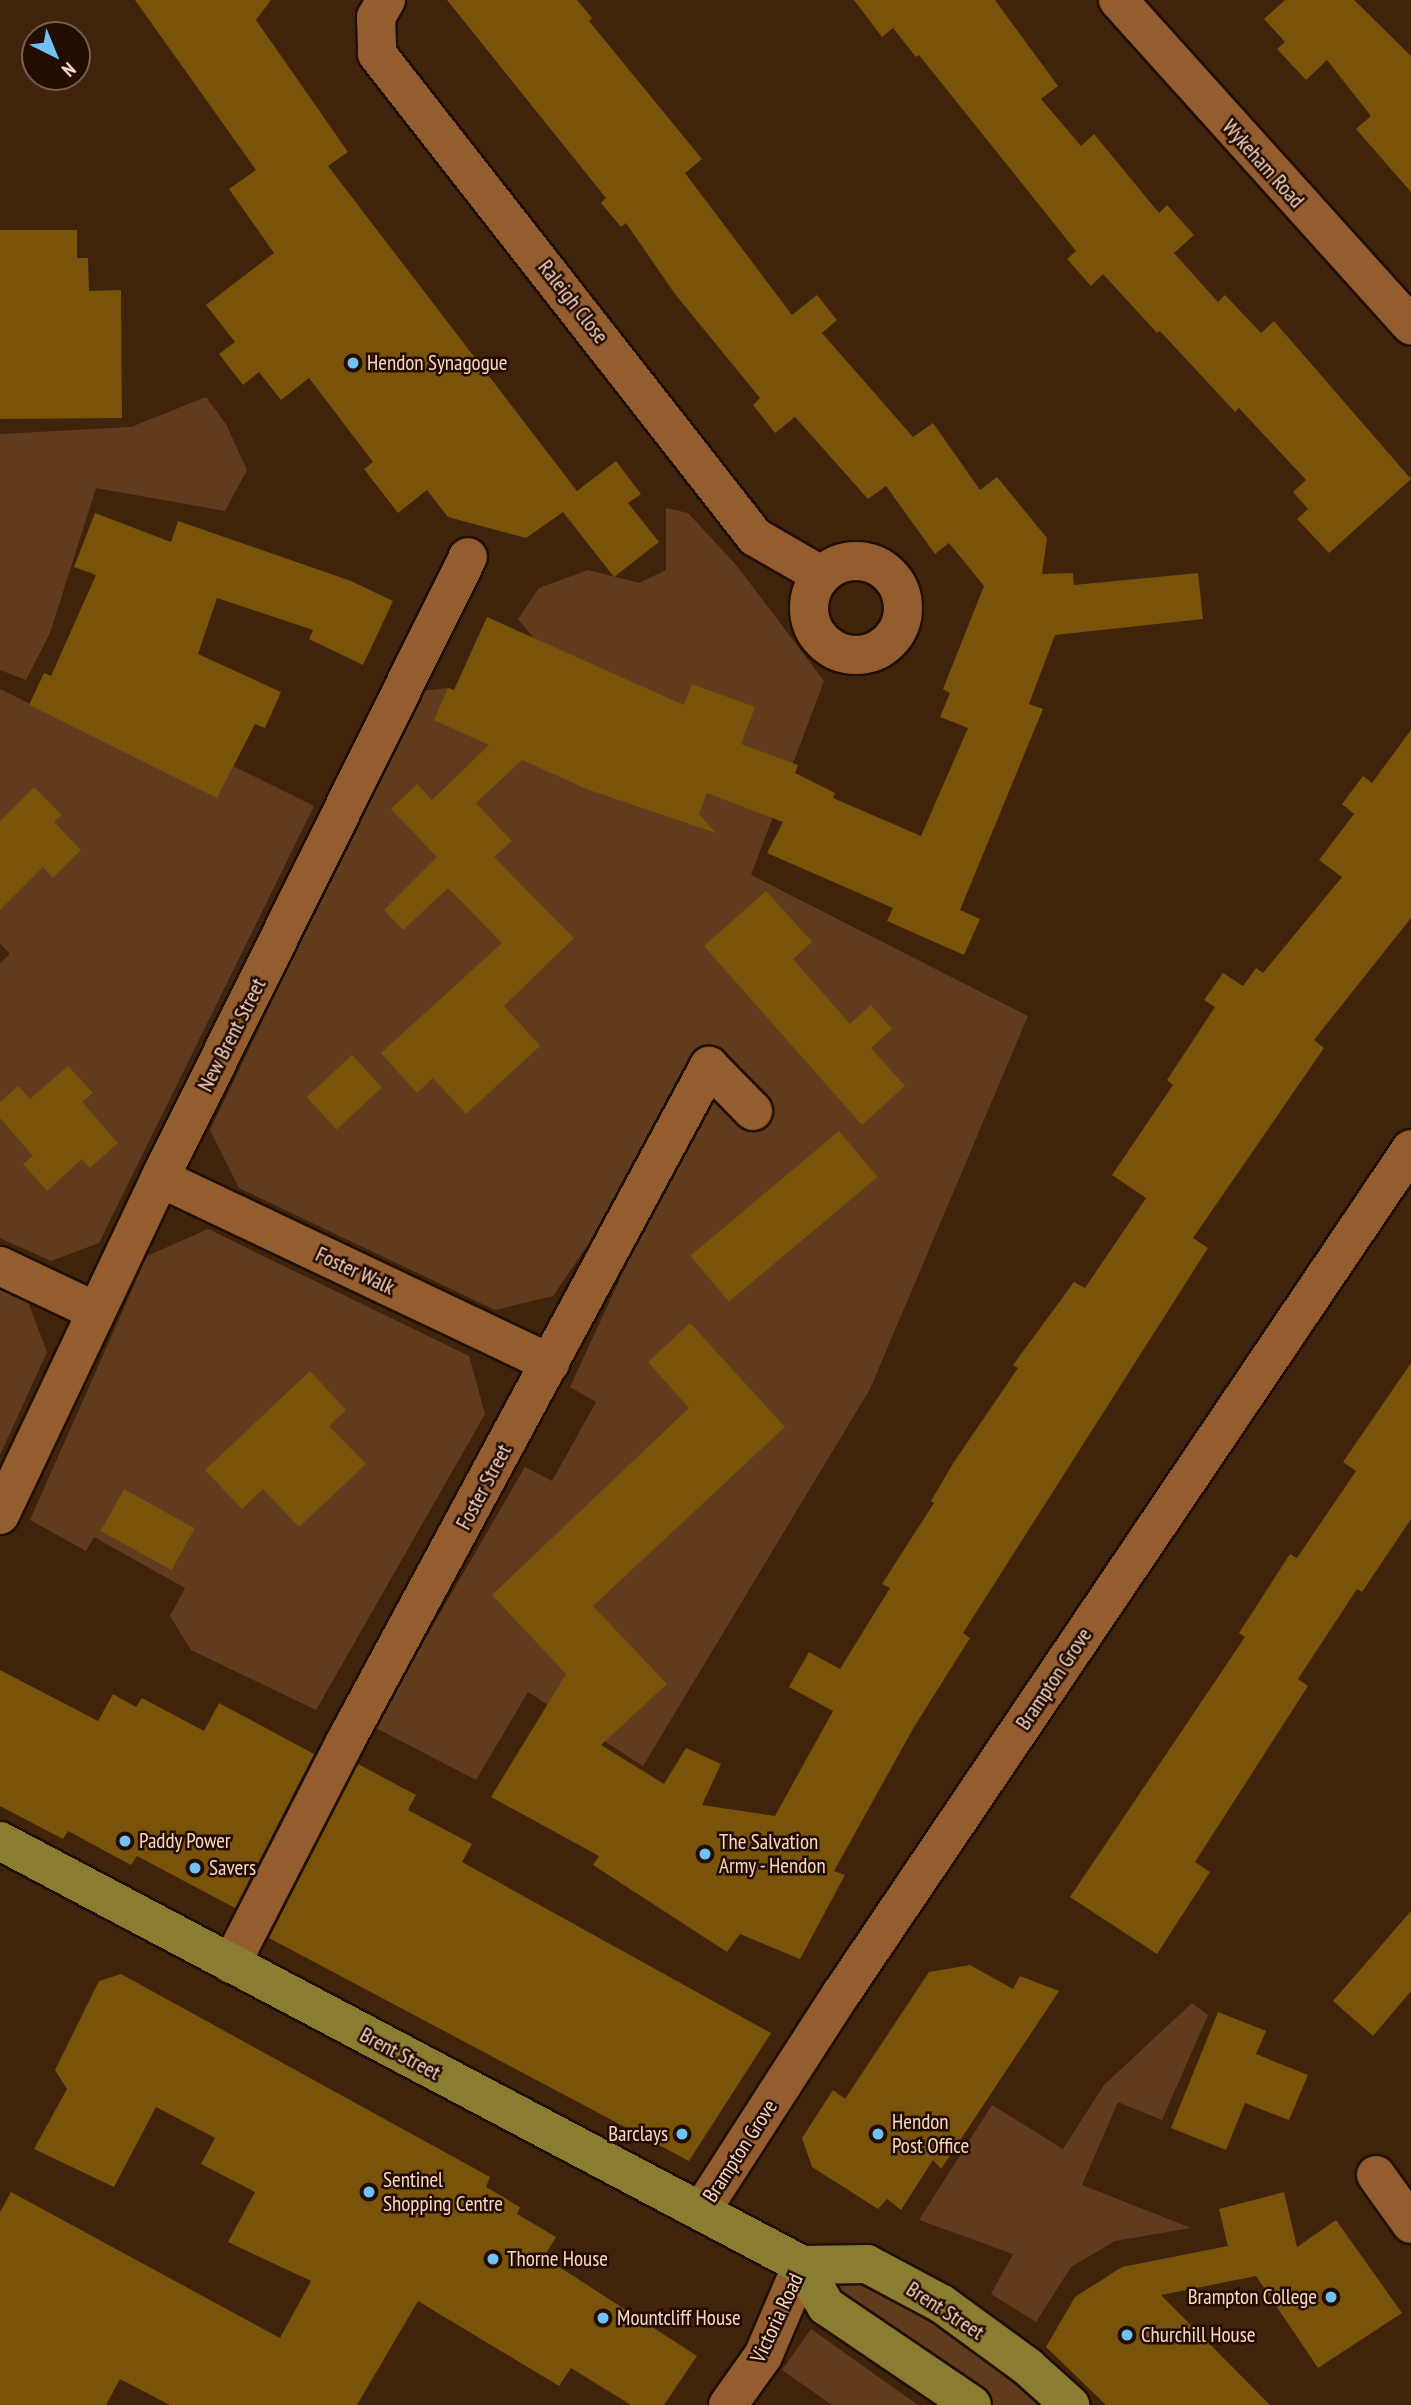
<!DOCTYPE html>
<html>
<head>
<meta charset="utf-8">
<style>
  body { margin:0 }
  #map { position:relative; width:1411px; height:2405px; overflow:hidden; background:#40230b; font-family:"PT Sans Narrow",sans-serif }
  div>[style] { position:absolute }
  .green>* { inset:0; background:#613b1e }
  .building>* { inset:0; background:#785309; transform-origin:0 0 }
  .roads { filter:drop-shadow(2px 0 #200f03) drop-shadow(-2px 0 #200f03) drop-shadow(0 2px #200f03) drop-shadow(0 -2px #200f03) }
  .minor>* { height:38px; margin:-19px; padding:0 19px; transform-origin:19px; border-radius:19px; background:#945d30 }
  .minor>.ring { margin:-19px; padding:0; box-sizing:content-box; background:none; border:38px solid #945d30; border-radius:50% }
  .primary>* { height:38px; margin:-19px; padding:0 19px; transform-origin:19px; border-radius:19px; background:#8a7d31 }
  .dots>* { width:19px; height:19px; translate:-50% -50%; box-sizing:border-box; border:4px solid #230d00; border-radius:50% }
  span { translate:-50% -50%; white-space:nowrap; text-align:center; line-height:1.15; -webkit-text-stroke:5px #230d00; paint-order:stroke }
  .street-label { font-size:21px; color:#f9d9c2 }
  .poi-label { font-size:21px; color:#f9d9c2 }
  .left { translate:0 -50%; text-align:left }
  .right { translate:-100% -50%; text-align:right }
  .north { position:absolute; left:21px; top:21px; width:70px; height:70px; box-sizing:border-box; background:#230d00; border:2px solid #795f4e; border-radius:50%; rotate:137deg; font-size:19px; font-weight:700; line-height:28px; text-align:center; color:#f9d9c2 }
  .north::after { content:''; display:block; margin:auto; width:24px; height:32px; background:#70c2f4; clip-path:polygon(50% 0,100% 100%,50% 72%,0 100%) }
</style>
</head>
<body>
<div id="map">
  <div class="green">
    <div style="clip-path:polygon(206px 397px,226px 424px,247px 470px,225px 511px,96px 488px,50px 633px,26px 680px,0 670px,0 434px,131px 427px)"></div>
    <div style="clip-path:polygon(666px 508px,688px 513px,737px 566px,824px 681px,751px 875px,1028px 1016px,870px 1389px,643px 1766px,528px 1692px,476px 1780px,374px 1727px,525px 1467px,552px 1481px,596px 1402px,570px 1387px,650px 1214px,621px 1196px,553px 1296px,495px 1310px,239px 1188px,210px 1130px,422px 691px,448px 688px,603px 757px,551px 659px,518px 619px,539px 588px,588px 570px,639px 583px,666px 570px)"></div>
    <div style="clip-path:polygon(0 689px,217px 797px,233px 766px,314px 806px,99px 1243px,51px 1261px,0 1238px,0 963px,10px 954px,0 943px)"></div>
    <div style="clip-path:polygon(208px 1229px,469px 1356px,485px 1414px,316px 1710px,191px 1650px,170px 1616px,185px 1588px,94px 1537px,86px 1551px,30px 1520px,147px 1256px)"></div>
    <div style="clip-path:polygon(0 1289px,28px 1302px,47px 1352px,0 1455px)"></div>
    <div style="clip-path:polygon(1192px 2003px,1208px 2015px,1162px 2120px,1118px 2102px,1082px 2185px,1191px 2228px,1115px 2241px,1071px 2267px,1036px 2322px,991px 2294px,1013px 2254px,919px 2220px,992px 2105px,1063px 2149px,1104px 2085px)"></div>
    <div style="clip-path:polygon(857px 2280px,1012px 2370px,1049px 2405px,988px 2405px,831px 2300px,835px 2287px)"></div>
    <div style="clip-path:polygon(811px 2329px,918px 2405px,832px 2405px,782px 2370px)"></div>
  </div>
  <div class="building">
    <div style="clip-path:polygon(135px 0,271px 0,256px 20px,348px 152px,328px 166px,577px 491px,616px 461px,641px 494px,628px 503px,659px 542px,614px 577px,563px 512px,526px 538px,448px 517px,427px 490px,398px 513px,364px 469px,373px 462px,309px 378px,281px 400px,259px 372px,243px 385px,219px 354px,235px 342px,206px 305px,274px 253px,229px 189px,256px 170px)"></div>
    <div style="clip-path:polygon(447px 0,577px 0,592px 18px,589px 21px,702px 159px,685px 173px,792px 315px,817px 295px,837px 320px,822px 333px,913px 437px,933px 423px,980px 490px,997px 477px,1047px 538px,1042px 574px,1073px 573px,1074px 585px,1198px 573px,1203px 619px,1055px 635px,1029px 704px,1043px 709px,960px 910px,980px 919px,964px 955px,887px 921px,893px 908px,767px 853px,783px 822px,707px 793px,699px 814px,716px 833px,589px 790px,522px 760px,476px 803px,512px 841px,494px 857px,574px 938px,504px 1006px,540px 1046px,466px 1114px,433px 1078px,417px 1093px,381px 1053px,502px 943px,448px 888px,403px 930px,384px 910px,437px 857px,391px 809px,417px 784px,432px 800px,489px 745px,434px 720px,448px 688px,454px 690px,487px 617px,684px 705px,692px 684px,755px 707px,741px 744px,798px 765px,795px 773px,835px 793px,833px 798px,921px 836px,968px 728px,940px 717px,950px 693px,943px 689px,984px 586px,949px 543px,935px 554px,886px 486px,868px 499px,795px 417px,775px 433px,753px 405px,760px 398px,675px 294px,626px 223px,621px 227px,601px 203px,606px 198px)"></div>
    <div style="clip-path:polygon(854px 0,995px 0,1058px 86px,1041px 99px,1081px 146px,1094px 134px,1159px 213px,1167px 205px,1194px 235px,1174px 253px,1218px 302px,1225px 295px,1261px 333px,1274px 321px,1411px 479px,1329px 553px,1297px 519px,1308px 509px,1293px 492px,1306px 480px,1239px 408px,1235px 412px,1160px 331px,1157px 333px,1103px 274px,1091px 286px,1067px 259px,1076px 251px,919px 55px,916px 57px,893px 28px,882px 37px)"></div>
    <div style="clip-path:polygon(1285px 0,1354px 0,1411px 56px,1411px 192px,1356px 129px,1371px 116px,1327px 60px,1306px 80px,1277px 49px,1285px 42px,1264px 19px)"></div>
    <div style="clip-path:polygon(0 230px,77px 230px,77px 258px,88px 258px,89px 291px,121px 290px,122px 418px,0 419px)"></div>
    <div style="clip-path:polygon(95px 513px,171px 542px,178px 521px,351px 581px,393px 601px,363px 665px,309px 639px,313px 630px,217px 598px,198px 654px,281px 692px,265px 728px,255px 724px,217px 798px,29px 705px,44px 673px,51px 676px,96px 575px,74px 567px)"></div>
    <div style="clip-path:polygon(1411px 730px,1411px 918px,1314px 1040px,1324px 1048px,1193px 1238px,1208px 1248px,963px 1633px,970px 1638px,914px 1727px,834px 1871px,845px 1875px,800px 1959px,740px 1934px,727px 1952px,593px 1865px,599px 1856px,491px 1797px,566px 1674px,492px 1595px,689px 1408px,648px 1362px,690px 1323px,785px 1427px,593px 1606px,667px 1684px,601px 1745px,664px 1784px,686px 1748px,721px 1764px,702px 1805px,775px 1816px,833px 1711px,789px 1687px,809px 1652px,840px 1669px,890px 1588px,882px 1584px,934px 1503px,931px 1501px,954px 1462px,1018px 1368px,1013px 1365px,1074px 1282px,1085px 1288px,1146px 1198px,1112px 1175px,1173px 1085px,1167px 1080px,1215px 1007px,1204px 1000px,1223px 973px,1243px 986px,1256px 968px,1263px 973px,1342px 877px,1319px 860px,1354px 814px,1342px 804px,1363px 776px,1372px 783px)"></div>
    <div style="clip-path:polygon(34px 787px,62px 815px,54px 822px,81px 850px,53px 878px,43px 867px,0 910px,0 821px)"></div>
    <div style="clip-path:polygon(766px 891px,812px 942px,793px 959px,850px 1024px,871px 1005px,892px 1029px,871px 1048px,905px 1086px,862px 1125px,704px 946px)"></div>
    <div style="left:352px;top:1055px;width:44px;height:62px;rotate:47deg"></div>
    <div style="clip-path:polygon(68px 1066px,93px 1093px,82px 1102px,118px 1143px,90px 1168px,82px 1159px,47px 1191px,23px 1164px,33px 1156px,0 1118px,0 1102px,18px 1086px,30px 1099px)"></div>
    <div style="left:839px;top:1131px;width:60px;height:194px;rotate:50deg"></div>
    <div style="clip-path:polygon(1411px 1363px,1411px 1519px,1362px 1592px,1357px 1589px,1298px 1679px,1308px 1686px,1195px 1862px,1210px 1872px,1157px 1954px,1070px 1897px,1245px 1637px,1239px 1633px,1290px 1554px,1297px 1558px,1356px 1471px,1343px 1462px)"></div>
    <div style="clip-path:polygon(310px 1371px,346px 1410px,329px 1426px,366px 1464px,299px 1527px,263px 1489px,242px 1509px,205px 1470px)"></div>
    <div style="left:124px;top:1489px;width:81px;height:48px;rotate:29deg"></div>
    <div style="clip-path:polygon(0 1670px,98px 1721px,113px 1694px,136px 1707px,142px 1698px,204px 1731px,219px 1703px,314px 1754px,235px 1908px,137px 1856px,131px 1865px,68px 1831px,63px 1839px,0 1806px)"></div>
    <div style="clip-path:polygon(358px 1764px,416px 1795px,408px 1810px,472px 1844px,462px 1862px,771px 2033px,689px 2161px,269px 1938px)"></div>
    <div style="clip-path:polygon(1411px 1911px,1411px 1991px,1373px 2036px,1333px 2001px)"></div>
    <div style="clip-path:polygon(970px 1965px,1013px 1989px,1020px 1976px,1059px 1991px,941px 2169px,933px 2160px,901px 2210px,887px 2199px,878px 2209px,812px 2167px,802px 2138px,833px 2090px,845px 2099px,929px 1972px)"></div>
    <div style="clip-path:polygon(121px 1974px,490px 2177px,486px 2187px,520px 2207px,517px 2214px,556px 2237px,544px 2257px,697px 2356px,664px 2405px,631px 2405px,571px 2368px,559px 2386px,418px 2301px,357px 2405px,170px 2405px,120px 2379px,106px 2405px,0 2405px,0 2212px,11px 2192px,280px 2338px,311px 2281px,228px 2242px,255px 2192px,201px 2164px,215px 2138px,156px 2107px,114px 2187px,34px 2149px,67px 2089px,55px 2070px,99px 1981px)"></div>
    <div style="clip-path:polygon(1218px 2012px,1266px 2031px,1256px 2054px,1308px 2075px,1289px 2120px,1245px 2103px,1226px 2150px,1171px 2128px)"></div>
    <div style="clip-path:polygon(1284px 2192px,1297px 2247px,1336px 2220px,1402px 2313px,1318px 2368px,1256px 2276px,1161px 2295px,1270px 2405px,1106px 2405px,1046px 2347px,1075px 2297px,1122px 2267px,1228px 2246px,1219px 2209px)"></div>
  </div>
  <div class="roads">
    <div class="minor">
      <div style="left:386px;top:0;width:20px;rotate:120deg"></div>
      <div style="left:376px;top:17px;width:37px;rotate:88deg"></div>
      <div style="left:377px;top:54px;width:613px;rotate:51.95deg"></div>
      <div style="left:755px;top:537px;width:76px;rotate:29.9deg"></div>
      <div style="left:1118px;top:0;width:438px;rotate:48deg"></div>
      <div class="ring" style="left:809px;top:561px;width:56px;height:56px"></div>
      <div style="left:160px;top:1178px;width:432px;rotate:25.4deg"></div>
      <div style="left:0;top:1266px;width:105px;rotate:25.3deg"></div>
      <div style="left:0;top:1515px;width:373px;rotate:-64.6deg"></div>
      <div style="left:160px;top:1178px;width:693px;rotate:-63.62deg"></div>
      <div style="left:231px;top:1964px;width:250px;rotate:-62.8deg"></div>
      <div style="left:345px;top:1742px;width:768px;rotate:-61.7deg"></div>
      <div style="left:709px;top:1066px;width:63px;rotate:45.6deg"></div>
      <div style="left:1376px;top:2175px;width:60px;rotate:54.5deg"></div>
      <div style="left:701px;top:2211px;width:258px;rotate:-57.2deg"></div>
      <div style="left:841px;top:1994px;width:1019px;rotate:-56deg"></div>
      <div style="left:728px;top:2405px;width:60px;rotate:-54.5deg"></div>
      <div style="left:763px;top:2356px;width:99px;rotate:-66.8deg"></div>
    </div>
    <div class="primary">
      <div style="left:0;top:1841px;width:907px;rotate:27.86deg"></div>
      <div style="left:802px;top:2265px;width:65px;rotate:-0.9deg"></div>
      <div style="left:867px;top:2264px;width:85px;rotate:28.1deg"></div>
      <div style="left:942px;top:2304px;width:107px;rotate:36.2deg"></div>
      <div style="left:1028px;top:2367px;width:57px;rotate:42.1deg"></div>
      <div style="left:802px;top:2265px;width:48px;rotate:59.7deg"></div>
      <div style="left:826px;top:2306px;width:176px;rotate:34.1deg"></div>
    </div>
  </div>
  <div class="dots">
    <div style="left:353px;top:363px;background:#70c2f4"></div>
    <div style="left:125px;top:1841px;background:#70c2f4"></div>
    <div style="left:705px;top:1854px;background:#70c2f4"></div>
    <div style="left:195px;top:1868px;background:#70c2f4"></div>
    <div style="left:682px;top:2134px;background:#70c2f4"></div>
    <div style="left:878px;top:2134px;background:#70c2f4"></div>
    <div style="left:369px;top:2192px;background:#70c2f4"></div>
    <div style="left:493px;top:2259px;background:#70c2f4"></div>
    <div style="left:1331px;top:2297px;background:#70c2f4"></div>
    <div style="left:603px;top:2318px;background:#70c2f4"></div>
    <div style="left:1127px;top:2335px;background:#70c2f4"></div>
  </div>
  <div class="street-label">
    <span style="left:1263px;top:164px;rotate:48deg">Wykeham Road</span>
    <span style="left:573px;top:302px;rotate:52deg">Raleigh Close</span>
    <span style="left:232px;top:1035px;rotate:-63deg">New Brent Street</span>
    <span style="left:355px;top:1271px;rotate:25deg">Foster Walk</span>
    <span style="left:484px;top:1487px;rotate:-62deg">Foster Street</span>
    <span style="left:1054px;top:1679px;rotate:-56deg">Brampton Grove</span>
    <span style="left:400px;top:2054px;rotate:28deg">Brent Street</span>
    <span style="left:740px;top:2151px;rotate:-57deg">Brampton Grove</span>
    <span style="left:945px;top:2311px;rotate:33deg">Brent Street</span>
    <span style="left:777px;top:2318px;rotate:-65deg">Victoria Road</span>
  </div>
  <div class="poi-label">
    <span class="left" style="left:367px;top:363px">Hendon Synagogue</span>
    <span class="left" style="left:139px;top:1841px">Paddy Power</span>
    <span class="left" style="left:719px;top:1854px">The Salvation<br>Army - Hendon</span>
    <span class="left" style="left:209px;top:1868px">Savers</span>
    <span class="left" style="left:892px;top:2134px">Hendon<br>Post Office</span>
    <span class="right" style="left:668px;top:2134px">Barclays</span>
    <span class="left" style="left:383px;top:2192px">Sentinel<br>Shopping Centre</span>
    <span class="left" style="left:507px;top:2259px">Thorne House</span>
    <span class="right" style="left:1317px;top:2297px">Brampton College</span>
    <span class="left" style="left:617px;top:2318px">Mountcliff House</span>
    <span class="left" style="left:1141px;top:2335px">Churchill House</span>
  </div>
  <div class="north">N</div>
</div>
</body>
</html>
